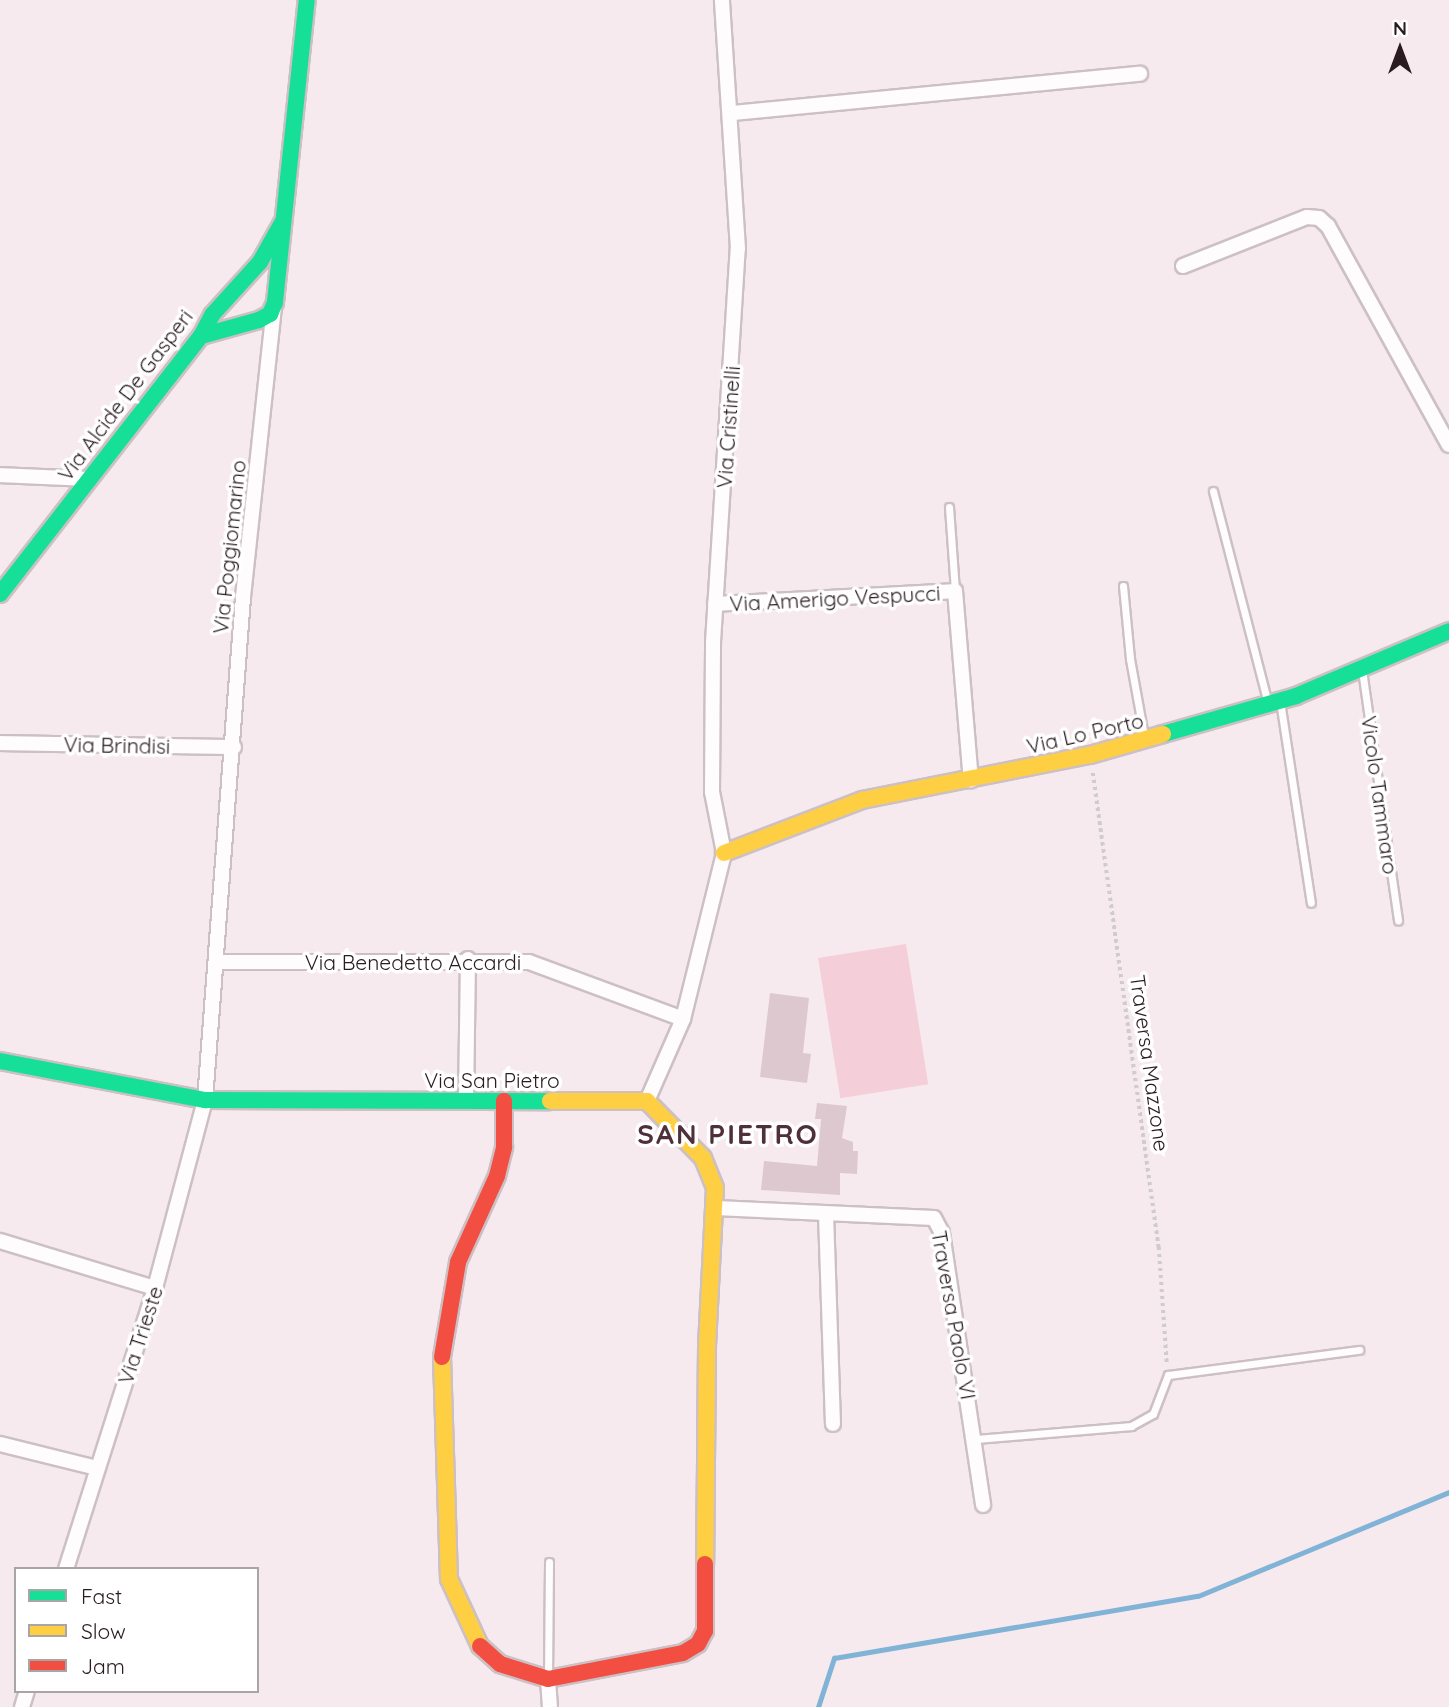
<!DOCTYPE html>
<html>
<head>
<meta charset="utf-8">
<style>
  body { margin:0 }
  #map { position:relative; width:1449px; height:1707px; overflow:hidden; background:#f7eaee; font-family:Quicksand,sans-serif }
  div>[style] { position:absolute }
  .green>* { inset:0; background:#f4ced9; transform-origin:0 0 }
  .stream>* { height:5px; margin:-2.5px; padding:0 2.5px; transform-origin:2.5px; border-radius:2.5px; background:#81b3d6 }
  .building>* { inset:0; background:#dec8cf }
  .path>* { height:3.5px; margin-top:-1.75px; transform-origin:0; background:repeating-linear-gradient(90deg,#d0cbcc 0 3.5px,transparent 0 7px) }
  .roads { filter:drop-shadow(2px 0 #cdc0c4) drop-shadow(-2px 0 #cdc0c4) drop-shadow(0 2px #cdc0c4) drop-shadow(0 -2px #cdc0c4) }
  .lane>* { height:7px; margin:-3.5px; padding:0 3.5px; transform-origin:3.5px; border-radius:3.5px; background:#fefcfc }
  .street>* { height:14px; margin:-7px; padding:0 7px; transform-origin:7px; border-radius:7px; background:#fefcfc }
  .fast>* { height:16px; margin:-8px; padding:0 8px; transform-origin:8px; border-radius:8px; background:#16e098 }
  .slow>* { height:16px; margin:-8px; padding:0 8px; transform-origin:8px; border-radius:8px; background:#ffcf43 }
  .jam>* { height:16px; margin:-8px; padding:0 8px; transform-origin:8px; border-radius:8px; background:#f24e42 }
  span { translate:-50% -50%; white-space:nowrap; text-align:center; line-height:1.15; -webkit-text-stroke:7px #fff; paint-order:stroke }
  .street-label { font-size:21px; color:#291b1f }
  .district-label { font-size:28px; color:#4f303a; font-weight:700; letter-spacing:2px }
  .legend { position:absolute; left:14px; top:1567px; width:245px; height:126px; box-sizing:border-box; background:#fff; border:2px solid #a9a4a5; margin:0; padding:9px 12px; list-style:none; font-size:21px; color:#291b1f }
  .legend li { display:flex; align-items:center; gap:14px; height:35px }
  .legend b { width:35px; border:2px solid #a9a4a5 }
  .north { position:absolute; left:1365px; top:14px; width:70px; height:70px; -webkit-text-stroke:5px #fff; paint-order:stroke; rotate:0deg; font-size:19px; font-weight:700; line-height:28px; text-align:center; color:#291b1f }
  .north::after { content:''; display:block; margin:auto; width:24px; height:32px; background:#291b1f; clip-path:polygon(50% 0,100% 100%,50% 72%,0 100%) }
</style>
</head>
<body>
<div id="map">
  <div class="green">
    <div style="left:906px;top:944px;width:142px;height:89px;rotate:81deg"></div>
  </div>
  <div class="stream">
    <div style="left:818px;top:1707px;width:52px;rotate:-71.9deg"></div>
    <div style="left:834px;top:1658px;width:369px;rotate:-9.7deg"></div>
    <div style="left:1198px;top:1596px;width:272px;rotate:-22.5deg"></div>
  </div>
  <div class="building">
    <div style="clip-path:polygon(770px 993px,809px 998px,803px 1053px,811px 1054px,807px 1083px,760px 1077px)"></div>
    <div style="clip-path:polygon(817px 1103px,847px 1106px,842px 1138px,853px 1142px,853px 1151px,858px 1151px,857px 1174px,840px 1173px,840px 1195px,761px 1190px,764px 1161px,817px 1166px,821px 1119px,815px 1119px)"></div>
  </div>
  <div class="path">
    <div style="left:1093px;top:773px;width:479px;rotate:82.1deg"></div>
    <div style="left:1159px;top:1247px;width:116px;rotate:86.1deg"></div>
  </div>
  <div class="roads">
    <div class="lane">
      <div style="left:1213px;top:491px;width:219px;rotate:75.5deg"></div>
      <div style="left:949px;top:507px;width:84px;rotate:85.9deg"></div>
      <div style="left:1123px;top:586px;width:73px;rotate:84.5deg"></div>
      <div style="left:1130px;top:659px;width:78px;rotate:79.7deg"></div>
      <div style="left:1362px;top:670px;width:253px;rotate:81.8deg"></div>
      <div style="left:1280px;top:701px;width:204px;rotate:81.3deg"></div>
      <div style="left:976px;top:1439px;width:156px;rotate:-4.8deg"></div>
      <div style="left:1131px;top:1426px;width:25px;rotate:-29deg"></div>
      <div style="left:1153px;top:1414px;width:42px;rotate:-69deg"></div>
      <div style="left:1168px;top:1375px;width:193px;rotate:-7.5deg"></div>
      <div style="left:548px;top:1678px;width:116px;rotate:-89.5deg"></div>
    </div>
    <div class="street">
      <div style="left:732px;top:113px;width:410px;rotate:-5.5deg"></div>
      <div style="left:1183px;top:266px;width:133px;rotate:-21.6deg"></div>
      <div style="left:1307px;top:217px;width:12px;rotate:5deg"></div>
      <div style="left:1319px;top:218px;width:12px;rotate:42deg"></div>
      <div style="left:1328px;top:226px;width:250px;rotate:61.1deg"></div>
      <div style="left:0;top:475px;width:87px;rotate:2.6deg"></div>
      <div style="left:715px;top:604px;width:240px;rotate:-3.1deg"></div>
      <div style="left:955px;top:591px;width:190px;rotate:85.2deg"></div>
      <div style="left:0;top:743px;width:234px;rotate:1deg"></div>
      <div style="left:216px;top:962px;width:313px"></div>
      <div style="left:529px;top:962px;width:164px;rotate:20.3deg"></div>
      <div style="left:647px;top:1101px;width:90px;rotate:-66.3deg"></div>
      <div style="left:683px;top:1019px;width:171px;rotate:-76.1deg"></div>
      <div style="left:724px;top:853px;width:62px;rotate:-101.1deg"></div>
      <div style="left:712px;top:792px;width:150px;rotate:-89.6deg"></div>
      <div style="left:713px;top:642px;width:394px;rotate:-86.4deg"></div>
      <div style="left:738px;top:249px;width:250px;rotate:-93.7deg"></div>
      <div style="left:466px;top:1102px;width:143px;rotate:-89.2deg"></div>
      <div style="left:716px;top:1208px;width:218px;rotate:2.6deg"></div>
      <div style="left:934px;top:1218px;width:17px;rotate:62deg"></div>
      <div style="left:942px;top:1233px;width:275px;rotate:81.4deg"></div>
      <div style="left:826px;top:1214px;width:210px;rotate:88.1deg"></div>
      <div style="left:0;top:1241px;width:162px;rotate:16.9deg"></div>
      <div style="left:0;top:1444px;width:100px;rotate:13.9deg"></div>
      <div style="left:66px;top:1569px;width:295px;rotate:-72.4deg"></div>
      <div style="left:155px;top:1288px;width:195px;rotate:-75.1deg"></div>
      <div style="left:205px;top:1100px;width:504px;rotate:-85.68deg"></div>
      <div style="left:243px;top:597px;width:291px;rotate:-83.9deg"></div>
      <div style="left:548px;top:1679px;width:28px;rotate:86deg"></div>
      <div style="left:22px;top:1707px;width:17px;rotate:-73deg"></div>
    </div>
    <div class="fast">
      <div style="left:201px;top:336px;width:60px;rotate:-15.4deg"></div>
      <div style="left:259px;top:320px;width:13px;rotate:-29deg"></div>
      <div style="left:270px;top:314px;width:13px;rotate:-67deg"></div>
      <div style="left:275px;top:302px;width:304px;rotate:-84deg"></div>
      <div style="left:0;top:594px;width:327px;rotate:-52.1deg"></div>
      <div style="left:201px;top:336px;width:24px;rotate:-62deg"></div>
      <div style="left:212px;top:315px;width:72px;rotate:-47.8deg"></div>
      <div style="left:260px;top:262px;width:45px;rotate:-60.6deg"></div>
      <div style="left:1163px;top:734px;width:138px;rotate:-15.9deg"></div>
      <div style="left:1296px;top:696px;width:166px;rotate:-23deg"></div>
      <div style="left:0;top:1061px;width:209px;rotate:10.8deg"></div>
      <div style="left:205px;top:1100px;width:345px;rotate:0.2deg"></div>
    </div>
    <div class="slow">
      <div style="left:724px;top:853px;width:148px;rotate:-21deg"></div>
      <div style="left:862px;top:800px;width:232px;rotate:-11.2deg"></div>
      <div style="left:1090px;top:755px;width:76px;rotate:-16deg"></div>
      <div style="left:550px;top:1101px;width:97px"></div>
      <div style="left:647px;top:1101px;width:80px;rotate:45.5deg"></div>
      <div style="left:703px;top:1158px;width:32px;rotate:68deg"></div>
      <div style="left:715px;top:1188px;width:159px;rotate:92.9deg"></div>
      <div style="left:707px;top:1347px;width:217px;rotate:90.5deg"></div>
      <div style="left:442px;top:1357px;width:222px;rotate:88.2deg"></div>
      <div style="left:449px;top:1579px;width:74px;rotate:65.2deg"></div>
    </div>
    <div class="jam">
      <div style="left:442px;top:1357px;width:96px;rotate:-80.4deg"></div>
      <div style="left:458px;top:1262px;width:94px;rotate:-65.6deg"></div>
      <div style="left:497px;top:1176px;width:30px;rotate:-76deg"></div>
      <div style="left:504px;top:1147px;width:46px;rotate:-90deg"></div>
      <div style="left:480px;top:1646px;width:27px;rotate:42deg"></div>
      <div style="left:500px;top:1664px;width:50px;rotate:17.4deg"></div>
      <div style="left:548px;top:1679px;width:137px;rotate:-10.9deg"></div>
      <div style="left:683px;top:1653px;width:17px;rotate:-31deg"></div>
      <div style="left:698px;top:1644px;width:15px;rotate:-62deg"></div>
      <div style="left:705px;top:1631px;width:67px;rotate:-90deg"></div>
    </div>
  </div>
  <div class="street-label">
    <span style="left:125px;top:395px;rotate:-53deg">Via Alcide De Gasperi</span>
    <span style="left:728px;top:427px;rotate:-86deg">Via Cristinelli</span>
    <span style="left:229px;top:547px;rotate:-84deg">Via Poggiomarino</span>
    <span style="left:835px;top:598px;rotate:-3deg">Via Amerigo Vespucci</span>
    <span style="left:1085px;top:733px;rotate:-13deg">Via Lo Porto</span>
    <span style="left:117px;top:745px;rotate:1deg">Via Brindisi</span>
    <span style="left:1380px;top:795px;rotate:82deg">Vicolo Tammaro</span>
    <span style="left:413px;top:962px">Via Benedetto Accardi</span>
    <span style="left:1150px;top:1063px;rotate:82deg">Traversa Mazzone</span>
    <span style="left:492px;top:1080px">Via San Pietro</span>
    <span style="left:954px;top:1315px;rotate:80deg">Traversa Paolo VI</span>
    <span style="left:140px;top:1335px;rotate:-72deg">Via Trieste</span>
  </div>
  <div class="district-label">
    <span style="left:728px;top:1134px">SAN PIETRO</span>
  </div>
  <ul class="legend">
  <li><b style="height:9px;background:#16e098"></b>Fast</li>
  <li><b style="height:9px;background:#ffcf43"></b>Slow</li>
  <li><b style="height:9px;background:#f24e42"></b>Jam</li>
  </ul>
  <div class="north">N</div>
</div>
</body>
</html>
